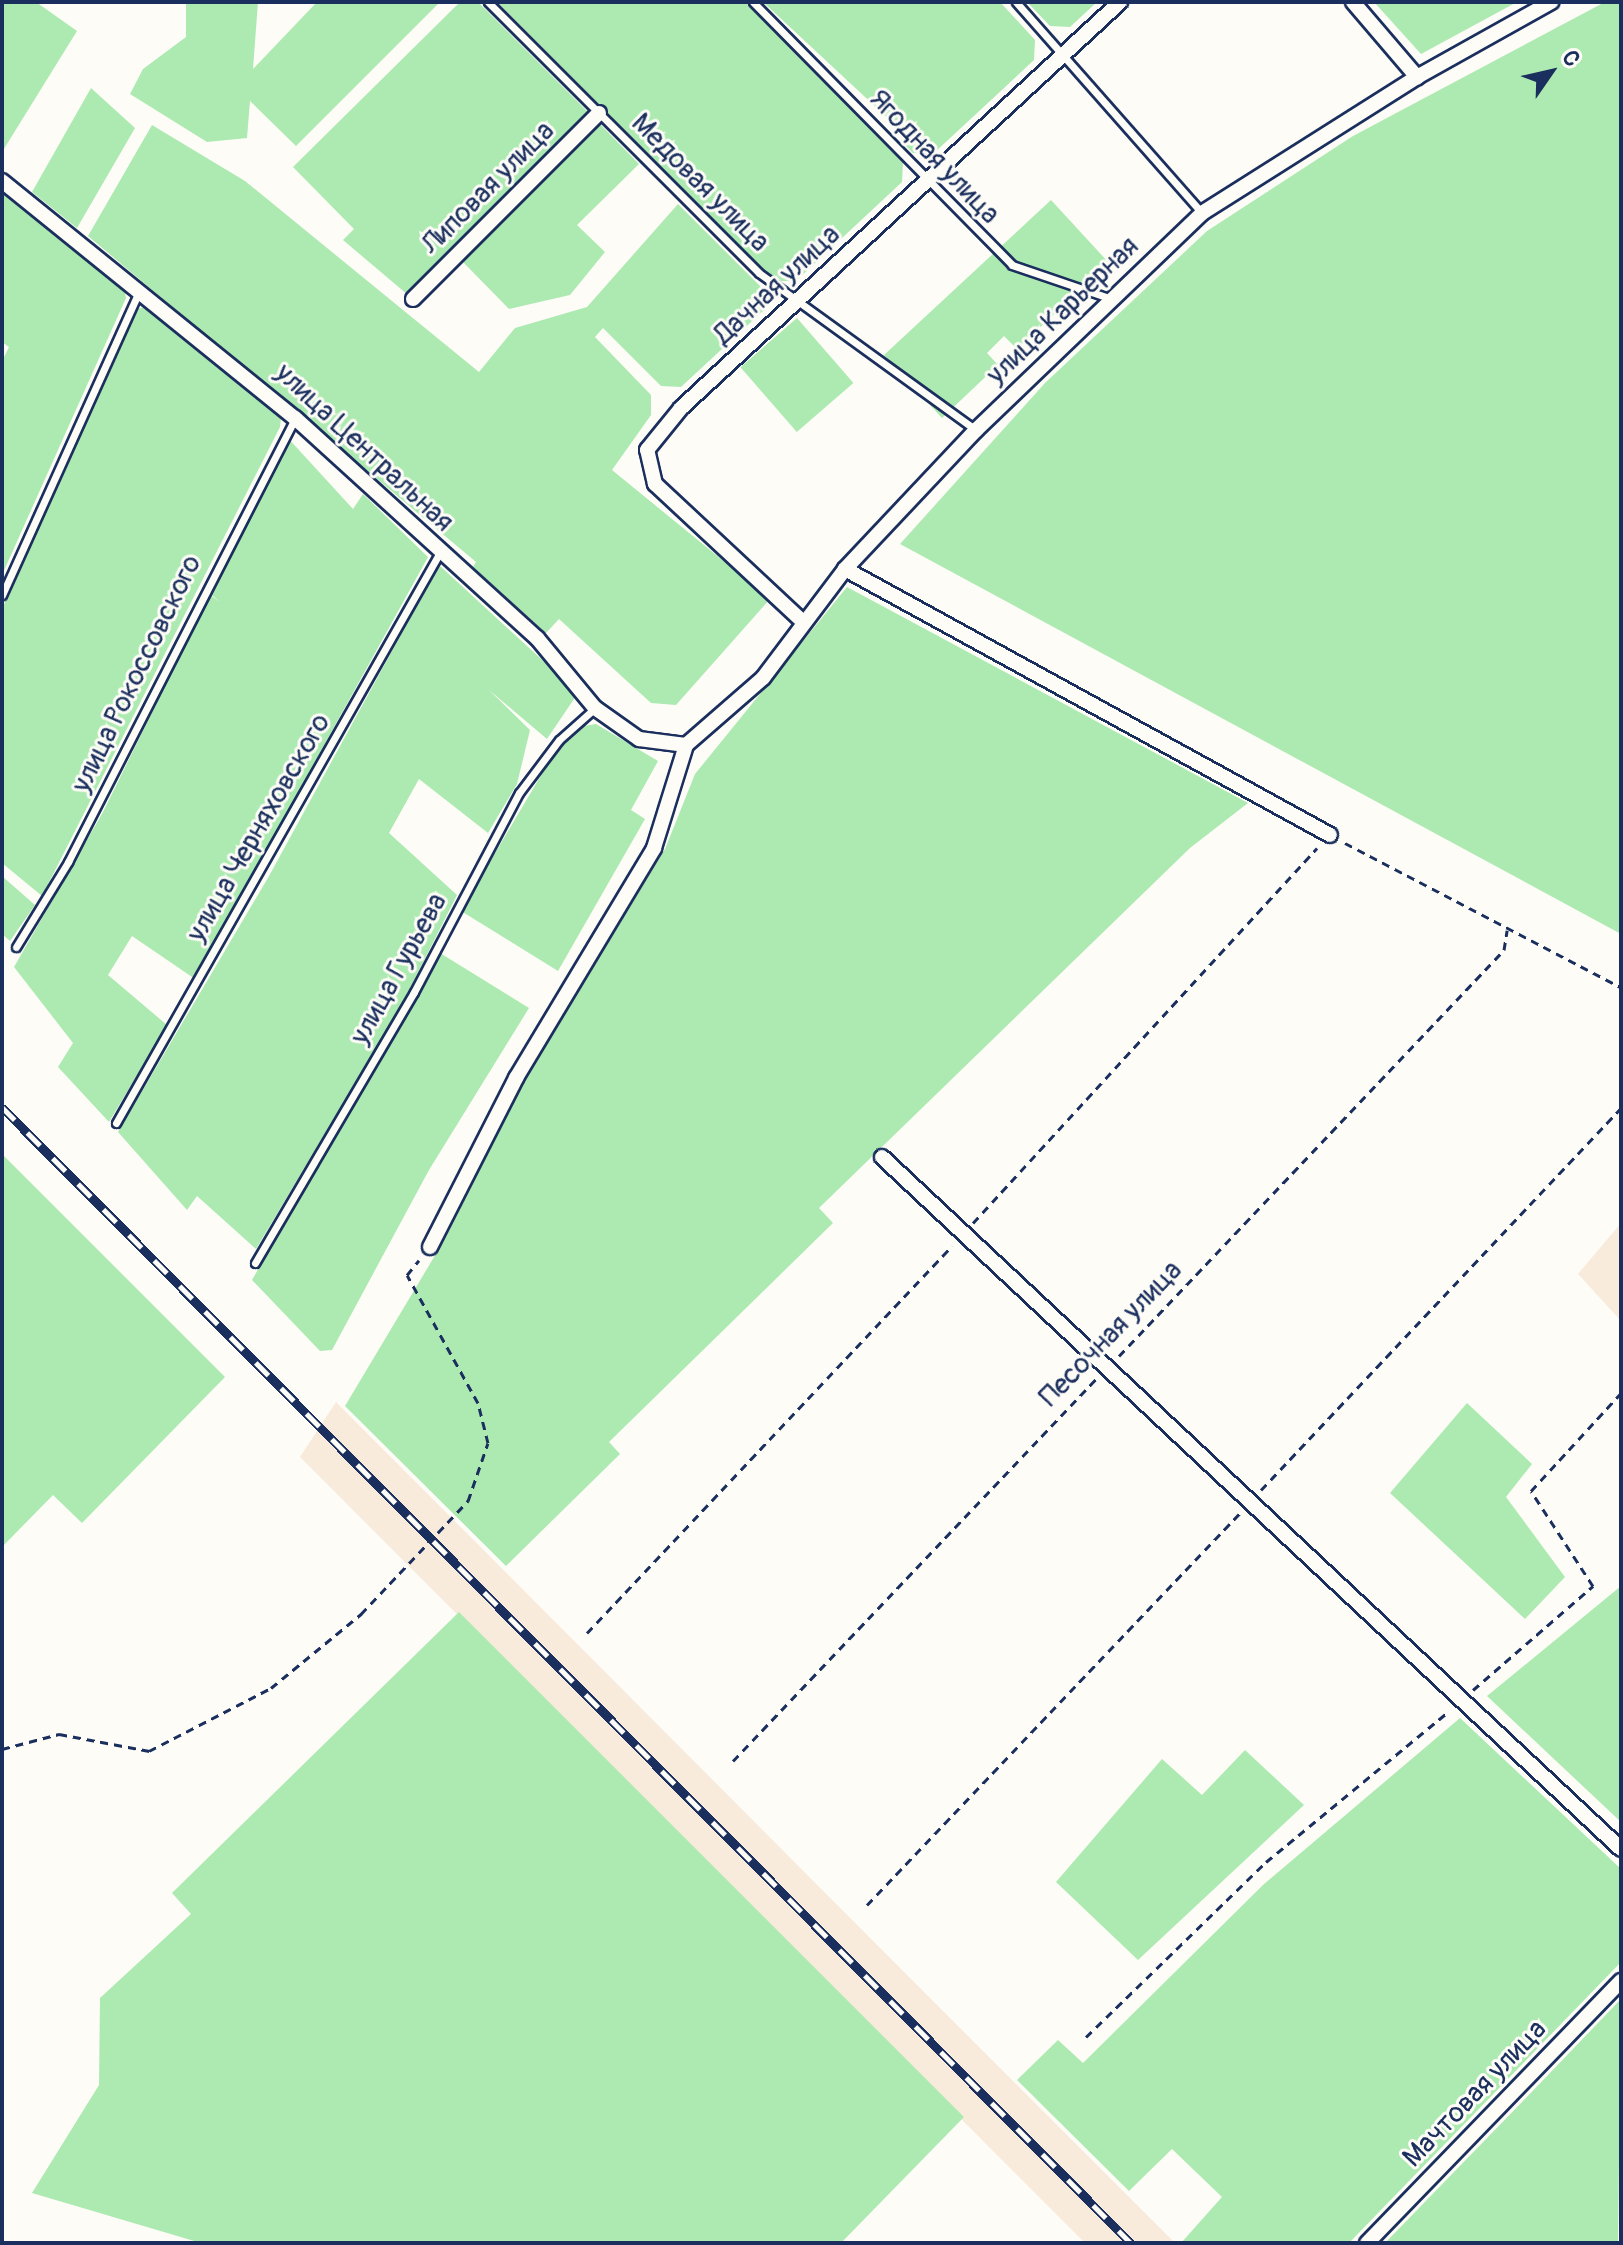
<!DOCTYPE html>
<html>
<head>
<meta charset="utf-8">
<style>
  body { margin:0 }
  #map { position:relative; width:1623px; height:2245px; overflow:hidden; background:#fdfcf7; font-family:Pangolin,sans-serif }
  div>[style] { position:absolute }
  .built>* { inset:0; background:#f8ebdc }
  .green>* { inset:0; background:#adeab1; transform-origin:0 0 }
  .path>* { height:3px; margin-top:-1.5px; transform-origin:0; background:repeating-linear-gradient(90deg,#1b2f5e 0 8px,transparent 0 14px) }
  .roads { filter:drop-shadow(2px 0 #1b2f5e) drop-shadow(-2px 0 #1b2f5e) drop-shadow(0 2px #1b2f5e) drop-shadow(0 -2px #1b2f5e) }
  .service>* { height:7px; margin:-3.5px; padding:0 3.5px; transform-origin:3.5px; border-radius:3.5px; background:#fdfcf7 }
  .minor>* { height:14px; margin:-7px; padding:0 7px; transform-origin:7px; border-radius:7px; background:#fdfcf7 }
  .rail>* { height:9px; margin-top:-4.5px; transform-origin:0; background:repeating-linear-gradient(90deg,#fdfcf7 0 18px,#1b2f5e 0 36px); box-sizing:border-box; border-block:2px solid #1b2f5e }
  span { translate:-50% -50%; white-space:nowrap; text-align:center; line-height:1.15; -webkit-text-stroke:6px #fdfcf7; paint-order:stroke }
  .street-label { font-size:28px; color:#1b2f5e }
  .frame { position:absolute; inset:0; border:4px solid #1b2f5e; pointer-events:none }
  .north { position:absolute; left:1511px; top:32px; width:80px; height:80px; -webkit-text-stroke:6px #fdfcf7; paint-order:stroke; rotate:56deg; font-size:22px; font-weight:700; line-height:32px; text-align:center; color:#1b2f5e }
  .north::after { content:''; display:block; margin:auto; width:28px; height:36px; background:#1b2f5e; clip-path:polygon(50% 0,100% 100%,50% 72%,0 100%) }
</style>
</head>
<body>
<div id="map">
  <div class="built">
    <div style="clip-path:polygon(1621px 1223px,1621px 1321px,1578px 1274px)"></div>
    <div style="clip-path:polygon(336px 1402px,949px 2017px,1175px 2243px,1085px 2243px,300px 1457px)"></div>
  </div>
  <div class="green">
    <div style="clip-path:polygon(2px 2px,36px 2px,77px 31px,2px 152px)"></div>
    <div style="clip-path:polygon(186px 2px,258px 2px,253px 69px,317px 2px,440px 2px,296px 146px,250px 101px,247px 138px,207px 142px,130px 94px,143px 69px,186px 37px)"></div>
    <div style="clip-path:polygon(460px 2px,478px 2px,590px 114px,408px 295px,343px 240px,354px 229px,293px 167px)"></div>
    <div style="clip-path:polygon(497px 2px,745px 2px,903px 162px,902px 182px,796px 281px,775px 281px)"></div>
    <div style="clip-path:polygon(763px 2px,1000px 2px,1035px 40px,1034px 60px,934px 153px,913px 153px,903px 143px,908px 137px)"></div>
    <div style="clip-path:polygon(1027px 2px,1097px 2px,1070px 27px,1050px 26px)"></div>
    <div style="clip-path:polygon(1374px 2px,1517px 2px,1421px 54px)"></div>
    <div style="clip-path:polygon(1605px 2px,1621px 2px,1621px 934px,900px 544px,1045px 383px,1207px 231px,1353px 136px)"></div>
    <div style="clip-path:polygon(91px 88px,135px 128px,77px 228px,32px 192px)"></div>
    <div style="clip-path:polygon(599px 123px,639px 164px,577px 225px,605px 252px,570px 295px,509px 309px,461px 260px)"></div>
    <div style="clip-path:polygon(152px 125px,245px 181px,479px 372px,515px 328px,587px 307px,678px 204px,764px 290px,764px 310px,681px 387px,661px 386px,603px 328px,595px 337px,651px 395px,651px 415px,612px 470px,770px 599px,676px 705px,651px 703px,559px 619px,546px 633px,473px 567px,476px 562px,88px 236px)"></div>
    <div style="clip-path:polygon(2px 190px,123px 284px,126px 298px,2px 575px,2px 361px,9px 347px,2px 342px)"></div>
    <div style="clip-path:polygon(1051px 200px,1109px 263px,1017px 349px,1004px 336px,987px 353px,998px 365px,942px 418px,884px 355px)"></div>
    <div style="clip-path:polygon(149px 305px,281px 418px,280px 427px,42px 896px,2px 863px,2px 609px,138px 309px)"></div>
    <div style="left:797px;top:318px;width:86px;height:75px;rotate:49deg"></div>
    <div style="clip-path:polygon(287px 437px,353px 509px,363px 494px,428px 557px,195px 979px,132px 936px,108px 975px,167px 1025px,109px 1122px,58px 1067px,73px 1043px,14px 967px,103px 812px,210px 595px,220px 602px,208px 592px)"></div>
    <div style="clip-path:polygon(439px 565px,578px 693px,547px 739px,489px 690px,530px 730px,517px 784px,488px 833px,419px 779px,389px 833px,457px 895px,402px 1004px,256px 1249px,197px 1196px,187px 1210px,118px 1132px,269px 876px)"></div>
    <div style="clip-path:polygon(847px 587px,1248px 803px,1190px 848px,819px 1208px,833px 1223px,609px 1442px,620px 1454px,506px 1566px,345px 1406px,446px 1237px,522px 1085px,665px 849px,695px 774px)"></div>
    <div style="clip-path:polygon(596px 724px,658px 761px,631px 810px,645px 819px,558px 971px,461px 911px,550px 760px,577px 727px)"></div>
    <div style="clip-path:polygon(2px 876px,35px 905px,10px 941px,2px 934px)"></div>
    <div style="clip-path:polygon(440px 953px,529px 1008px,429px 1170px,332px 1350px,320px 1351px,252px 1280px)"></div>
    <div style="clip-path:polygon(2px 1154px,225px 1377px,82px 1523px,53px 1495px,2px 1547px)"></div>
    <div style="clip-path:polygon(1467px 1403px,1532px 1464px,1506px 1497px,1565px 1577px,1525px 1619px,1390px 1493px)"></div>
    <div style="clip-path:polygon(1621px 1586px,1621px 1822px,1487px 1696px)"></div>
    <div style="clip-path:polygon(459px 1612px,964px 2117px,841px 2243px,201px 2243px,32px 2193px,99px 2085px,100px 1998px,191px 1914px,172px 1893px)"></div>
    <div style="clip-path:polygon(1460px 1718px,1621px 1869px,1621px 1962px,1349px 2243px,1181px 2243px,1222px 2197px,1172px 2149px,1129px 2191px,1017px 2080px,1058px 2040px,1083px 2063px,1263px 1885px)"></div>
    <div style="clip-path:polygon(1245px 1750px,1304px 1805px,1138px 1960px,1056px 1882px,1162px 1759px,1202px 1795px)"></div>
    <div style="clip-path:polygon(1621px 1999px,1618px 2243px,1385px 2243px,1522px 2102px)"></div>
  </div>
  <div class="path">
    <div style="left:1345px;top:843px;width:311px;rotate:27.6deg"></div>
    <div style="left:973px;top:1223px;width:509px;rotate:-47.47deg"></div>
    <div style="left:1119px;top:1356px;width:560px;rotate:-46.52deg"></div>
    <div style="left:1504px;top:950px;width:20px;rotate:-81deg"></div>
    <div style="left:1261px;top:1490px;width:525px;rotate:-46.7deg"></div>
    <div style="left:587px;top:1633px;width:532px;rotate:-46.68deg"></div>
    <div style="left:1473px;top:1690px;width:159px;rotate:-40.9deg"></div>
    <div style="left:1593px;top:1586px;width:113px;rotate:-123.1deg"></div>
    <div style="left:1531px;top:1491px;width:133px;rotate:-47.4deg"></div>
    <div style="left:2px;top:1749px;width:59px;rotate:-14.7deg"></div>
    <div style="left:59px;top:1734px;width:92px;rotate:10.7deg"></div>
    <div style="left:149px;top:1751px;width:137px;rotate:-27.3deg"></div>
    <div style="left:271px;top:1688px;width:117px;rotate:-39.4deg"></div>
    <div style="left:361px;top:1614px;width:156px;rotate:-46.6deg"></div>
    <div style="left:468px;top:1501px;width:61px;rotate:-71deg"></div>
    <div style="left:488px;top:1443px;width:41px;rotate:-104deg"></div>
    <div style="left:478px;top:1403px;width:146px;rotate:-119deg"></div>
    <div style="left:407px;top:1275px;width:19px;rotate:-51deg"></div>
    <div style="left:733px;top:1761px;width:528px;rotate:-46.46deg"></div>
    <div style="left:867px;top:1905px;width:541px;rotate:-46.42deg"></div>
    <div style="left:1086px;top:2037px;width:251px;rotate:-44.2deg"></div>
    <div style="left:1266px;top:1862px;width:237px;rotate:-39.5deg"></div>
  </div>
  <div class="roads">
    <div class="service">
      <div style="left:488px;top:2px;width:383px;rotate:45deg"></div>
      <div style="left:759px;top:273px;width:268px;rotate:35.9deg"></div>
      <div style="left:753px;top:2px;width:369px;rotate:45.4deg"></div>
      <div style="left:1012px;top:265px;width:106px;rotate:18.8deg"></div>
      <div style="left:1016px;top:2px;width:281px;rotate:48.6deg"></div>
      <div style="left:2px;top:595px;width:333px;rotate:-65.7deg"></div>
      <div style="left:16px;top:947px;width:100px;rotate:-58.5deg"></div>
      <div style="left:68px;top:862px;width:499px;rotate:-62.9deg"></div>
      <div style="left:116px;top:1123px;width:654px;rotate:-60.42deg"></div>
      <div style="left:255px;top:1263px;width:314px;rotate:-59.6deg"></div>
      <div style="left:414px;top:992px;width:225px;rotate:-62.2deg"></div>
      <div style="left:519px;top:793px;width:66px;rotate:-53deg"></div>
      <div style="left:559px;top:740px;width:48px;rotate:-41.6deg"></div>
    </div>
    <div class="minor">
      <div style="left:1353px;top:2px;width:99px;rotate:49.5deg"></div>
      <div style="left:2px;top:181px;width:377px;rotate:39deg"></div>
      <div style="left:295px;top:418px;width:327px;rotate:42.3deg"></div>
      <div style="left:537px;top:638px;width:91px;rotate:50.4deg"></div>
      <div style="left:595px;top:708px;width:54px;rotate:35.2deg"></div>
      <div style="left:639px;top:739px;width:47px;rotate:7.3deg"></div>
      <div style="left:413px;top:299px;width:263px;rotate:-45deg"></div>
      <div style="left:845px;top:569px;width:553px;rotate:28.74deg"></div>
      <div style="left:801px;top:620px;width:200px;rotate:-137deg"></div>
      <div style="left:655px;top:484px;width:35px;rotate:-103deg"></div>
      <div style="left:647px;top:450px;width:54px;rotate:-51deg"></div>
      <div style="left:681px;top:408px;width:598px;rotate:-42.76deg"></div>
      <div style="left:686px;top:745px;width:102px;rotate:-41deg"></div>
      <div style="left:763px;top:678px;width:136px;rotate:-53deg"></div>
      <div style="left:845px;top:569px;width:191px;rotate:-46.7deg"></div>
      <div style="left:976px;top:430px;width:313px;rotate:-43.8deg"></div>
      <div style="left:1202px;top:213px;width:254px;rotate:-32.3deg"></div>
      <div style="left:1417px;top:77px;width:154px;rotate:-29.2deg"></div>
      <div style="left:882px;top:1157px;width:1012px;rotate:43.12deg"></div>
      <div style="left:430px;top:1247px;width:190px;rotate:-63deg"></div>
      <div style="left:516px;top:1078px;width:268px;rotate:-59deg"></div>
      <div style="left:654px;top:848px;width:108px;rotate:-72.7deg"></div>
      <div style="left:1367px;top:2243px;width:365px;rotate:-45.9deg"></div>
    </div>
  </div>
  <div class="rail">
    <div style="left:2px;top:1107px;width:1602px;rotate:45.18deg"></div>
  </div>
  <div class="street-label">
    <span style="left:934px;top:157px;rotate:46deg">Ягодная улица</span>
    <span style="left:700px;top:183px;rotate:45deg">Медовая улица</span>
    <span style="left:488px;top:188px;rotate:-45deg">Липовая улица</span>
    <span style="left:777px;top:285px;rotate:-43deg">Дачная улица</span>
    <span style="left:1063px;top:311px;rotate:-44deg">улица Карьерная</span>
    <span style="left:364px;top:448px;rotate:43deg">улица Центральная</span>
    <span style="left:137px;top:674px;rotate:-64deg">улица Рокоссовского</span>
    <span style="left:259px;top:828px;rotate:-60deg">улица Черняховского</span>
    <span style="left:399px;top:969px;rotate:-61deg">улица Гурьева</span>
    <span style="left:1111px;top:1334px;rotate:-46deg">Песочная улица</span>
    <span style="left:1475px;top:2094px;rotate:-46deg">Мачтовая улица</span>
  </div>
  <div class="frame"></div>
  <div class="north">С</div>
</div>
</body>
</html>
